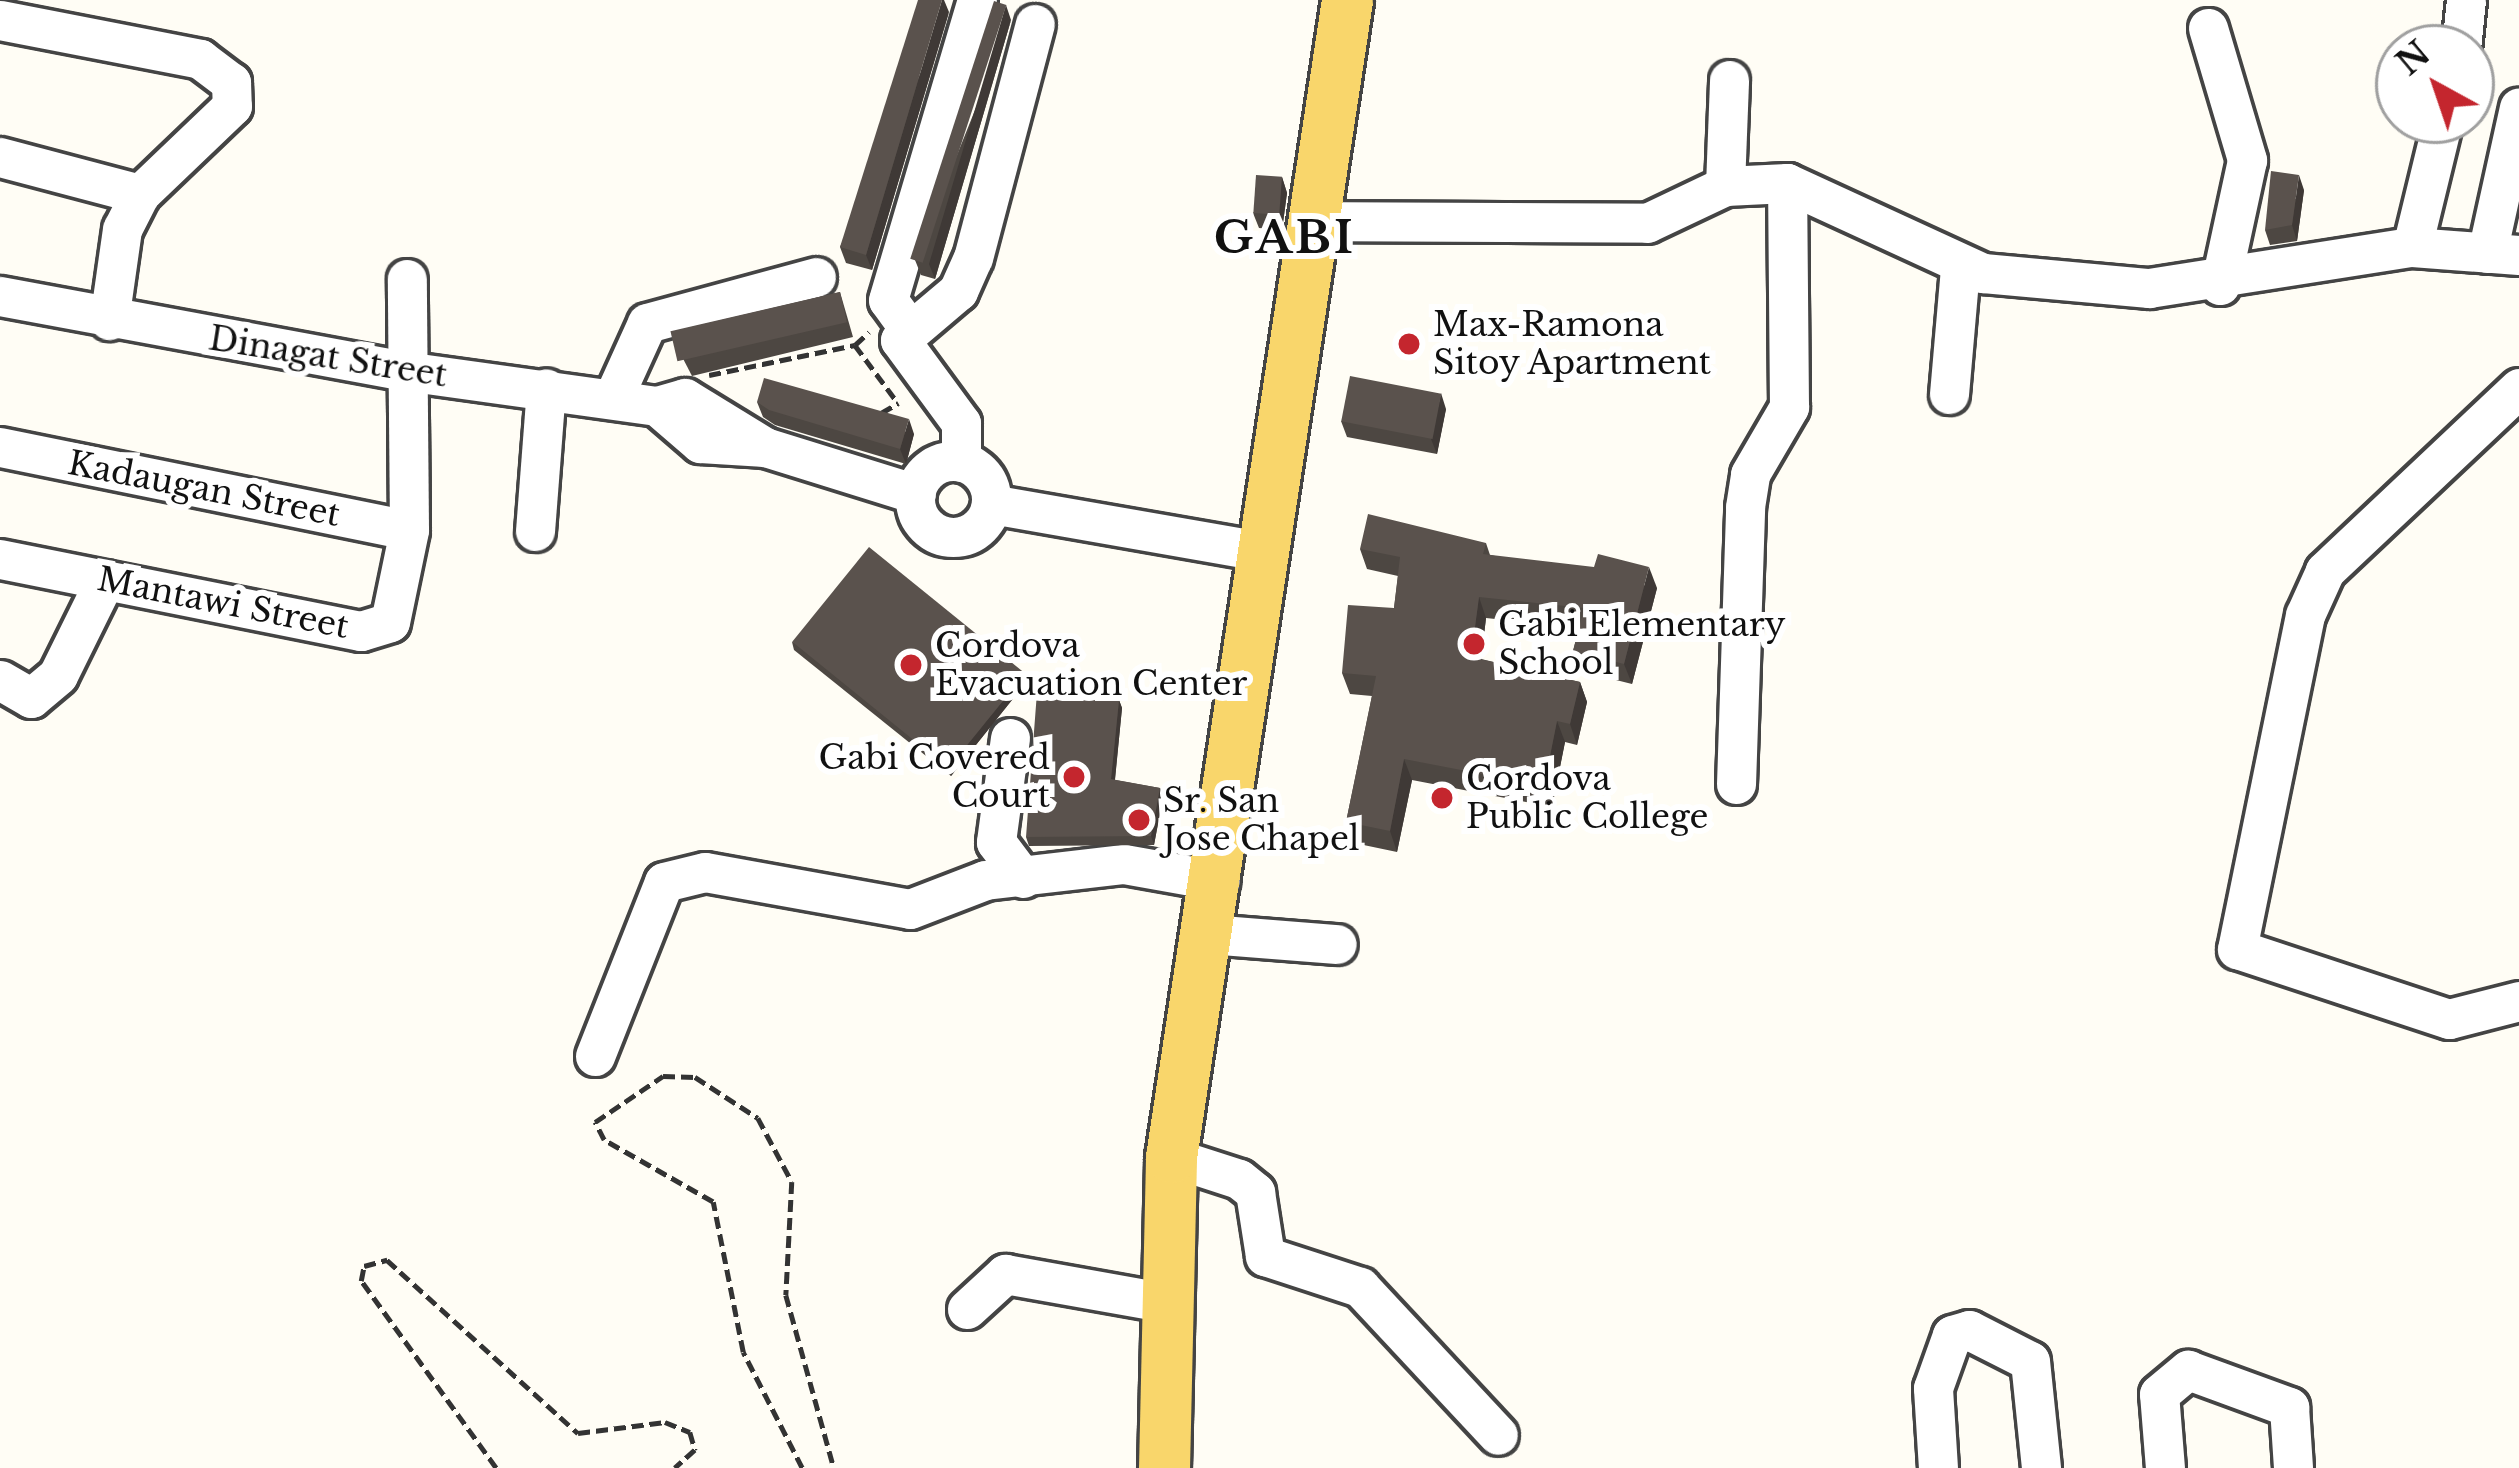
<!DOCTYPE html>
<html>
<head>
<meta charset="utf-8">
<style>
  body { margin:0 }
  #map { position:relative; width:2519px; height:1468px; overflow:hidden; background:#fffdf5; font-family:"Libre Baskerville",serif }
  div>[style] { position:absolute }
  .path>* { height:4.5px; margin-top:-2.25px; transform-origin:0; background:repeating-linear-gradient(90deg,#333 0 12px,transparent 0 18px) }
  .roads { filter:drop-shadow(3px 0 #444) drop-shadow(-3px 0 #444) drop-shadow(0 3px #444) drop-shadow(0 -3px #444) }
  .minor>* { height:39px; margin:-19.5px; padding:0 19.5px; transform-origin:19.5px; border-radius:19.5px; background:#fff }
  .minor>.ring { margin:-19.5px; padding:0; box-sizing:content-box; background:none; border:39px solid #fff; border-radius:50% }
  .major>* { height:51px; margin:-25.5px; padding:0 25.5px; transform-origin:25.5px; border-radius:25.5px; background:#f9d66b }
  .wall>* { inset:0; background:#4d4742 }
  .shaded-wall>* { inset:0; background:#3f3936 }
  .building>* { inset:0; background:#5a524d; transform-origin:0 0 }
  .dots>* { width:33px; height:33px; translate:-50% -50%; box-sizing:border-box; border:6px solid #fff; border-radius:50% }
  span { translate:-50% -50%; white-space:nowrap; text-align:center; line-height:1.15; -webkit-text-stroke:12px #fff; paint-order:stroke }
  .poi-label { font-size:33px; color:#111 }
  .left { translate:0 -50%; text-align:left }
  .right { translate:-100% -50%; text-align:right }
  .street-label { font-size:33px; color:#111 }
  .district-label { font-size:45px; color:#111; font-weight:700; letter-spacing:3px }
  .north { position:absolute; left:2375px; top:24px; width:120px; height:120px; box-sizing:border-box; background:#fff; border:3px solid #a0a0a0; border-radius:50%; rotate:320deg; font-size:33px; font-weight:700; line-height:48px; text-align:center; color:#111 }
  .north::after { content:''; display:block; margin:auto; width:42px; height:54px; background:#c4262e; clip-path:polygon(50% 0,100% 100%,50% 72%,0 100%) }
</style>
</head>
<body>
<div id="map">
  <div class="path">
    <div style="left:855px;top:345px;width:72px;rotate:53.4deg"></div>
    <div style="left:709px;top:375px;width:149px;rotate:-11.6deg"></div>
    <div style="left:855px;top:345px;width:19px;rotate:-43deg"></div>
    <div style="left:881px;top:413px;width:20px;rotate:-30deg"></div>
    <div style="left:496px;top:1468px;width:231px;rotate:-125.8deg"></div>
    <div style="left:361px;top:1281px;width:15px;rotate:-79deg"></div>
    <div style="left:364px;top:1266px;width:24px;rotate:-15deg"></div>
    <div style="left:387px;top:1260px;width:258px;rotate:42.2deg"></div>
    <div style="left:578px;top:1433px;width:88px;rotate:-7.2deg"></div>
    <div style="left:665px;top:1422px;width:27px;rotate:22deg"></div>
    <div style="left:690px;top:1432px;width:19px;rotate:74deg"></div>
    <div style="left:695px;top:1450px;width:27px;rotate:138deg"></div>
    <div style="left:802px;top:1468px;width:130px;rotate:-117deg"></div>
    <div style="left:743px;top:1352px;width:153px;rotate:-101.3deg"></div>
    <div style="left:713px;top:1202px;width:125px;rotate:-150.4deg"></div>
    <div style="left:604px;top:1140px;width:20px;rotate:-117deg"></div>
    <div style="left:595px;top:1122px;width:82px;rotate:-34.1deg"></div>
    <div style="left:663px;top:1076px;width:32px;rotate:2deg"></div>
    <div style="left:695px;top:1077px;width:75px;rotate:33.1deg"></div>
    <div style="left:758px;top:1118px;width:72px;rotate:62deg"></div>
    <div style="left:792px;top:1182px;width:113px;rotate:93deg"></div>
    <div style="left:786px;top:1295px;width:180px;rotate:74.5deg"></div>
  </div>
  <div class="roads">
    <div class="minor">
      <div style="left:0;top:20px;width:204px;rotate:11deg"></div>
      <div style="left:200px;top:59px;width:39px;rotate:37deg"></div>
      <div style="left:231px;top:82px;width:24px;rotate:88deg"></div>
      <div style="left:232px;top:106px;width:127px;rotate:136.3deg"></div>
      <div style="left:140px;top:194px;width:39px;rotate:117deg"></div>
      <div style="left:122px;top:229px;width:92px;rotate:98.1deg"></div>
      <div style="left:2208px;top:28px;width:138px;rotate:73.5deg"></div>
      <div style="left:2247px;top:160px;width:128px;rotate:102.2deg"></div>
      <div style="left:2461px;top:48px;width:48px;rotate:-84.1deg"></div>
      <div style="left:0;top:157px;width:145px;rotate:14.8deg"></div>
      <div style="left:1725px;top:186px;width:106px;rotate:-87.8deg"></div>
      <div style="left:1309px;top:221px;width:338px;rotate:0.3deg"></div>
      <div style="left:1647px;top:223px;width:86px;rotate:-25.4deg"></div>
      <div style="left:1725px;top:186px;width:62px;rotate:-2.8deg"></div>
      <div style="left:1787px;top:183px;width:216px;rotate:24.7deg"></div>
      <div style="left:1983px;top:273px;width:167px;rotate:5.2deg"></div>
      <div style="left:2149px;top:288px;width:266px;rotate:-8.9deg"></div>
      <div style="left:2412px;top:247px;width:107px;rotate:4.3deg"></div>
      <div style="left:2412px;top:247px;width:131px;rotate:-76.3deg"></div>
      <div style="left:2487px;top:253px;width:149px;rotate:-77.6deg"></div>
      <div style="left:0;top:296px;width:419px;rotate:10.5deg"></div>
      <div style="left:412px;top:372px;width:247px;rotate:7.9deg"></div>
      <div style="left:657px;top:406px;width:29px;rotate:-16deg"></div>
      <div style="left:685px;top:398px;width:94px;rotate:31.5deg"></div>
      <div style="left:907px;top:326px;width:32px;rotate:-126deg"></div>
      <div style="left:888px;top:300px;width:313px;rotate:-73.5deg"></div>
      <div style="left:2519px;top:388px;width:267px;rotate:136.7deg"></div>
      <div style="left:2325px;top:571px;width:48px;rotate:114.4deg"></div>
      <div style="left:2305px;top:615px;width:341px;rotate:101.5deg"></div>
      <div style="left:2237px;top:949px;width:223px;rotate:18.3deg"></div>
      <div style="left:2449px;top:1019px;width:72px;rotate:-14.4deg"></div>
      <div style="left:1949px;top:394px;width:126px;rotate:-85deg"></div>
      <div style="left:613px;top:398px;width:82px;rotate:-65.6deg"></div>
      <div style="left:647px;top:323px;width:175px;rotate:-15.2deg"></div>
      <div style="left:657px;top:406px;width:57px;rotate:40.7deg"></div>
      <div style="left:700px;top:443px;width:65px;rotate:3.5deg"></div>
      <div style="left:765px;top:447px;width:158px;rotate:17.3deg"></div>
      <div style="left:0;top:447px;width:417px;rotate:11.5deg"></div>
      <div class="ring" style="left:915px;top:461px;width:37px;height:37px"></div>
      <div style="left:961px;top:462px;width:39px;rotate:-90deg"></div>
      <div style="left:961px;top:423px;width:103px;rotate:-126.3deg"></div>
      <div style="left:900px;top:340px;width:76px;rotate:-40.2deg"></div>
      <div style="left:958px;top:291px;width:36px;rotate:-66deg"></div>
      <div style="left:973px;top:258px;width:242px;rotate:-75.2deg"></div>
      <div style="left:991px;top:504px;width:280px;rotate:9.9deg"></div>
      <div style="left:535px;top:531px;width:143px;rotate:-85.6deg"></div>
      <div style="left:0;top:559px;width:368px;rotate:11.3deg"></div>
      <div style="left:361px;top:631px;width:30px;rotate:-17deg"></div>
      <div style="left:390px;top:622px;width:94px;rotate:-78.3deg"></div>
      <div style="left:409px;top:530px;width:251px;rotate:-90.5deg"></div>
      <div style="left:0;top:680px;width:36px;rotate:30deg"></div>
      <div style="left:31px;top:698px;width:35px;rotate:-40deg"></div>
      <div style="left:58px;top:675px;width:106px;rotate:-63.7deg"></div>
      <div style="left:1010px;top:738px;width:105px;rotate:97.7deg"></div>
      <div style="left:996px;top:842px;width:45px;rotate:53.1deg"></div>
      <div style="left:1736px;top:784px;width:277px;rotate:-88.1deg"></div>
      <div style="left:1745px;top:507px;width:33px;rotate:-81deg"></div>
      <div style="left:1750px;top:474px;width:78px;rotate:-59.8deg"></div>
      <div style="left:1789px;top:407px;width:224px;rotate:-90.5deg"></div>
      <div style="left:1209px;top:934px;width:128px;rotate:4.5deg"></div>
      <div style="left:595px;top:1056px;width:187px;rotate:-68.4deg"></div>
      <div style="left:664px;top:882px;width:42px;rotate:-13.7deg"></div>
      <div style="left:705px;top:872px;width:208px;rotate:10.2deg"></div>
      <div style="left:910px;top:909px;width:80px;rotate:-21.1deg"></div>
      <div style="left:985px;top:880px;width:140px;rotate:-6.6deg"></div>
      <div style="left:1124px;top:864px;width:97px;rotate:10.1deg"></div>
      <div style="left:1171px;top:1157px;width:71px;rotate:17.9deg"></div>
      <div style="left:1239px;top:1179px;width:21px;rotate:39deg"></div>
      <div style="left:1255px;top:1192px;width:65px;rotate:81.1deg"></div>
      <div style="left:1265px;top:1256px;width:100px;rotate:18.1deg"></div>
      <div style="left:1360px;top:1287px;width:202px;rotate:47deg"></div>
      <div style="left:967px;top:1309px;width:52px;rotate:-42.6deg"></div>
      <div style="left:1005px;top:1274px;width:166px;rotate:10.1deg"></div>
      <div style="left:1938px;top:1468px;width:80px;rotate:-93.6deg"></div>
      <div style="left:1933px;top:1388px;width:56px;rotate:-70.3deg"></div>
      <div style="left:1952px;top:1335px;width:18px;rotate:-16deg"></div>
      <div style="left:1969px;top:1330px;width:68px;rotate:26.9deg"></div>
      <div style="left:2030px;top:1361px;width:108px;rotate:84.1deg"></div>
      <div style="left:2165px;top:1468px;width:74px;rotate:-94.6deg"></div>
      <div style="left:2159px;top:1394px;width:38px;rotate:-40deg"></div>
      <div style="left:2188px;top:1370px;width:108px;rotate:20.1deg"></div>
      <div style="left:2289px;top:1407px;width:61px;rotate:86.2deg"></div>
    </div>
    <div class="major">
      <div style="left:1164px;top:1468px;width:311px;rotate:-88.7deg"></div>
      <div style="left:1171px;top:1157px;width:1170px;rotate:-81.35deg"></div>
    </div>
  </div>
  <div class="wall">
    <div style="clip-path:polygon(949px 12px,872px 270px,846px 263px,840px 247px)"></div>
    <div style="clip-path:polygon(1011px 20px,935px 279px,921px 275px,915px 260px)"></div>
    <div style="clip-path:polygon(1282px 177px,1287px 193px,1282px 230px,1259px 228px,1253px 213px)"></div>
    <div style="clip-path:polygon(2304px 190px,2297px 241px,2270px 245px,2265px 230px)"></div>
    <div style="clip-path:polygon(840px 292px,853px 337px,692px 376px,677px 347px,671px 332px)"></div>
    <div style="clip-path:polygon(757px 402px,914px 434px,906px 464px,775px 425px,763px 417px)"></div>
    <div style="clip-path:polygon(1446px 409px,1437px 454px,1347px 437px,1341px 421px)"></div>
    <div style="clip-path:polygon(1486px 543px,1490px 555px,1657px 588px,1632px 684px,1580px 671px,1573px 651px,1579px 628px,1486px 618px,1481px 659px,1580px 682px,1587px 702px,1577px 745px,1565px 742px,1552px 807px,1412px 780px,1397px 852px,1354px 843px,1346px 822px,1372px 696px,1350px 694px,1342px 673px,1394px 608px,1398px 576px,1367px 569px,1360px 549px)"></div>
    <div style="clip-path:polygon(792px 642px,1026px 672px,1028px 680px,951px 776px,794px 650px)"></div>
    <div style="clip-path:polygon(1119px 700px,1122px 708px,1115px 780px,1160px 788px,1163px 797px,1154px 845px,1029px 846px,1026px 837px)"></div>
  </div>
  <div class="shaded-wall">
    <div style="clip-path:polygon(942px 0,944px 0,949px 12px,872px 270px,866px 255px)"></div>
    <div style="clip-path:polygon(1006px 5px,1011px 20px,935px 279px,929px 264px)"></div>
    <div style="clip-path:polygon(2299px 175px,2304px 190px,2297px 241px,2292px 225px)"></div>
    <div style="clip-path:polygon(1282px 177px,1287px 193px,1282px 230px,1276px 215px)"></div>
    <div style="clip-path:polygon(1441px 393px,1446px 409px,1437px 454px,1431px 439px)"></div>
    <div style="clip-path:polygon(909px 419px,914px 434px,906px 464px,900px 449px)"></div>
    <div style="clip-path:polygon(1649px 567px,1657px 588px,1632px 684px,1624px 664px)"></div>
    <div style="clip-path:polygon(1479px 597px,1486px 618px,1479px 678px,1471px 657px)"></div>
    <div style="clip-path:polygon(1026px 672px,1028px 680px,951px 776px,948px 768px)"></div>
    <div style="clip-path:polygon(1580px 682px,1587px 702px,1577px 745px,1570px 724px)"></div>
    <div style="clip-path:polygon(1119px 700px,1122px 708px,1114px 788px,1111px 779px)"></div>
    <div style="clip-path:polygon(1557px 721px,1565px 742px,1552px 807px,1544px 786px)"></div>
    <div style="clip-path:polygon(1404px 759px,1412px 780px,1397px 852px,1390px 831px)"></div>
    <div style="clip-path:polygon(1160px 788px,1163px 797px,1154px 845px,1151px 836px)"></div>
  </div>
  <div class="building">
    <div style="clip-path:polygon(918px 0,942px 0,866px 255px,840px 247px)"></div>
    <div style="left:994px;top:1px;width:13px;height:271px;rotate:18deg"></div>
    <div style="clip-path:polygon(2271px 171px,2299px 175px,2292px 225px,2265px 230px)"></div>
    <div style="left:1256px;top:175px;width:26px;height:38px;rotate:4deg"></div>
    <div style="left:840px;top:292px;width:31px;height:174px;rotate:77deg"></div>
    <div style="left:1350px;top:376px;width:93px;height:46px;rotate:11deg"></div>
    <div style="clip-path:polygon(764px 378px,909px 419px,900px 449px,769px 410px,757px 402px)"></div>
    <div style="clip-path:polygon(1368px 514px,1486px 543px,1483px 554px,1594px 567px,1598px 554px,1649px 567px,1624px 664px,1573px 651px,1584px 608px,1479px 597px,1471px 657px,1580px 682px,1570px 724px,1557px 721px,1544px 786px,1404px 759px,1390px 831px,1346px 822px,1376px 676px,1342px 673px,1348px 605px,1394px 608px,1400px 557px,1360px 549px)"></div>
    <div style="left:869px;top:547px;width:201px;height:122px;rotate:39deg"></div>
    <div style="clip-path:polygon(1037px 692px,1119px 700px,1111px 779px,1160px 788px,1151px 836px,1026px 837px)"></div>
  </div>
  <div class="dots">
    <div style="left:1409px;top:344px;background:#c4262e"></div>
    <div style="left:1474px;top:644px;background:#c4262e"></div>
    <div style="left:911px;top:665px;background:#c4262e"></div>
    <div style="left:1074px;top:777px;background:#c4262e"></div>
    <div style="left:1442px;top:798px;background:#c4262e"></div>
    <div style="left:1139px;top:820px;background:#c4262e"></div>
  </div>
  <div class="poi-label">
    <span class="left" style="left:1433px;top:344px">Max-Ramona<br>Sitoy Apartment</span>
    <span class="left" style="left:1498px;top:644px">Gabi Elementary<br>School</span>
    <span class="left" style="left:935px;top:665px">Cordova<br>Evacuation Center</span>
    <span class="right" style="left:1050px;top:777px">Gabi Covered<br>Court</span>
    <span class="left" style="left:1466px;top:798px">Cordova<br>Public College</span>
    <span class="left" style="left:1163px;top:820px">Sr. San<br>Jose Chapel</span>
  </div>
  <div class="street-label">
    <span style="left:328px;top:357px;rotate:9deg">Dinagat Street</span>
    <span style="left:204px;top:489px;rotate:11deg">Kadaugan Street</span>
    <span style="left:223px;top:603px;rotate:11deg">Mantawi Street</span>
  </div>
  <div class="district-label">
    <span style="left:1285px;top:238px">GABI</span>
  </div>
  <div class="north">N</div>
</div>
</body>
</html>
